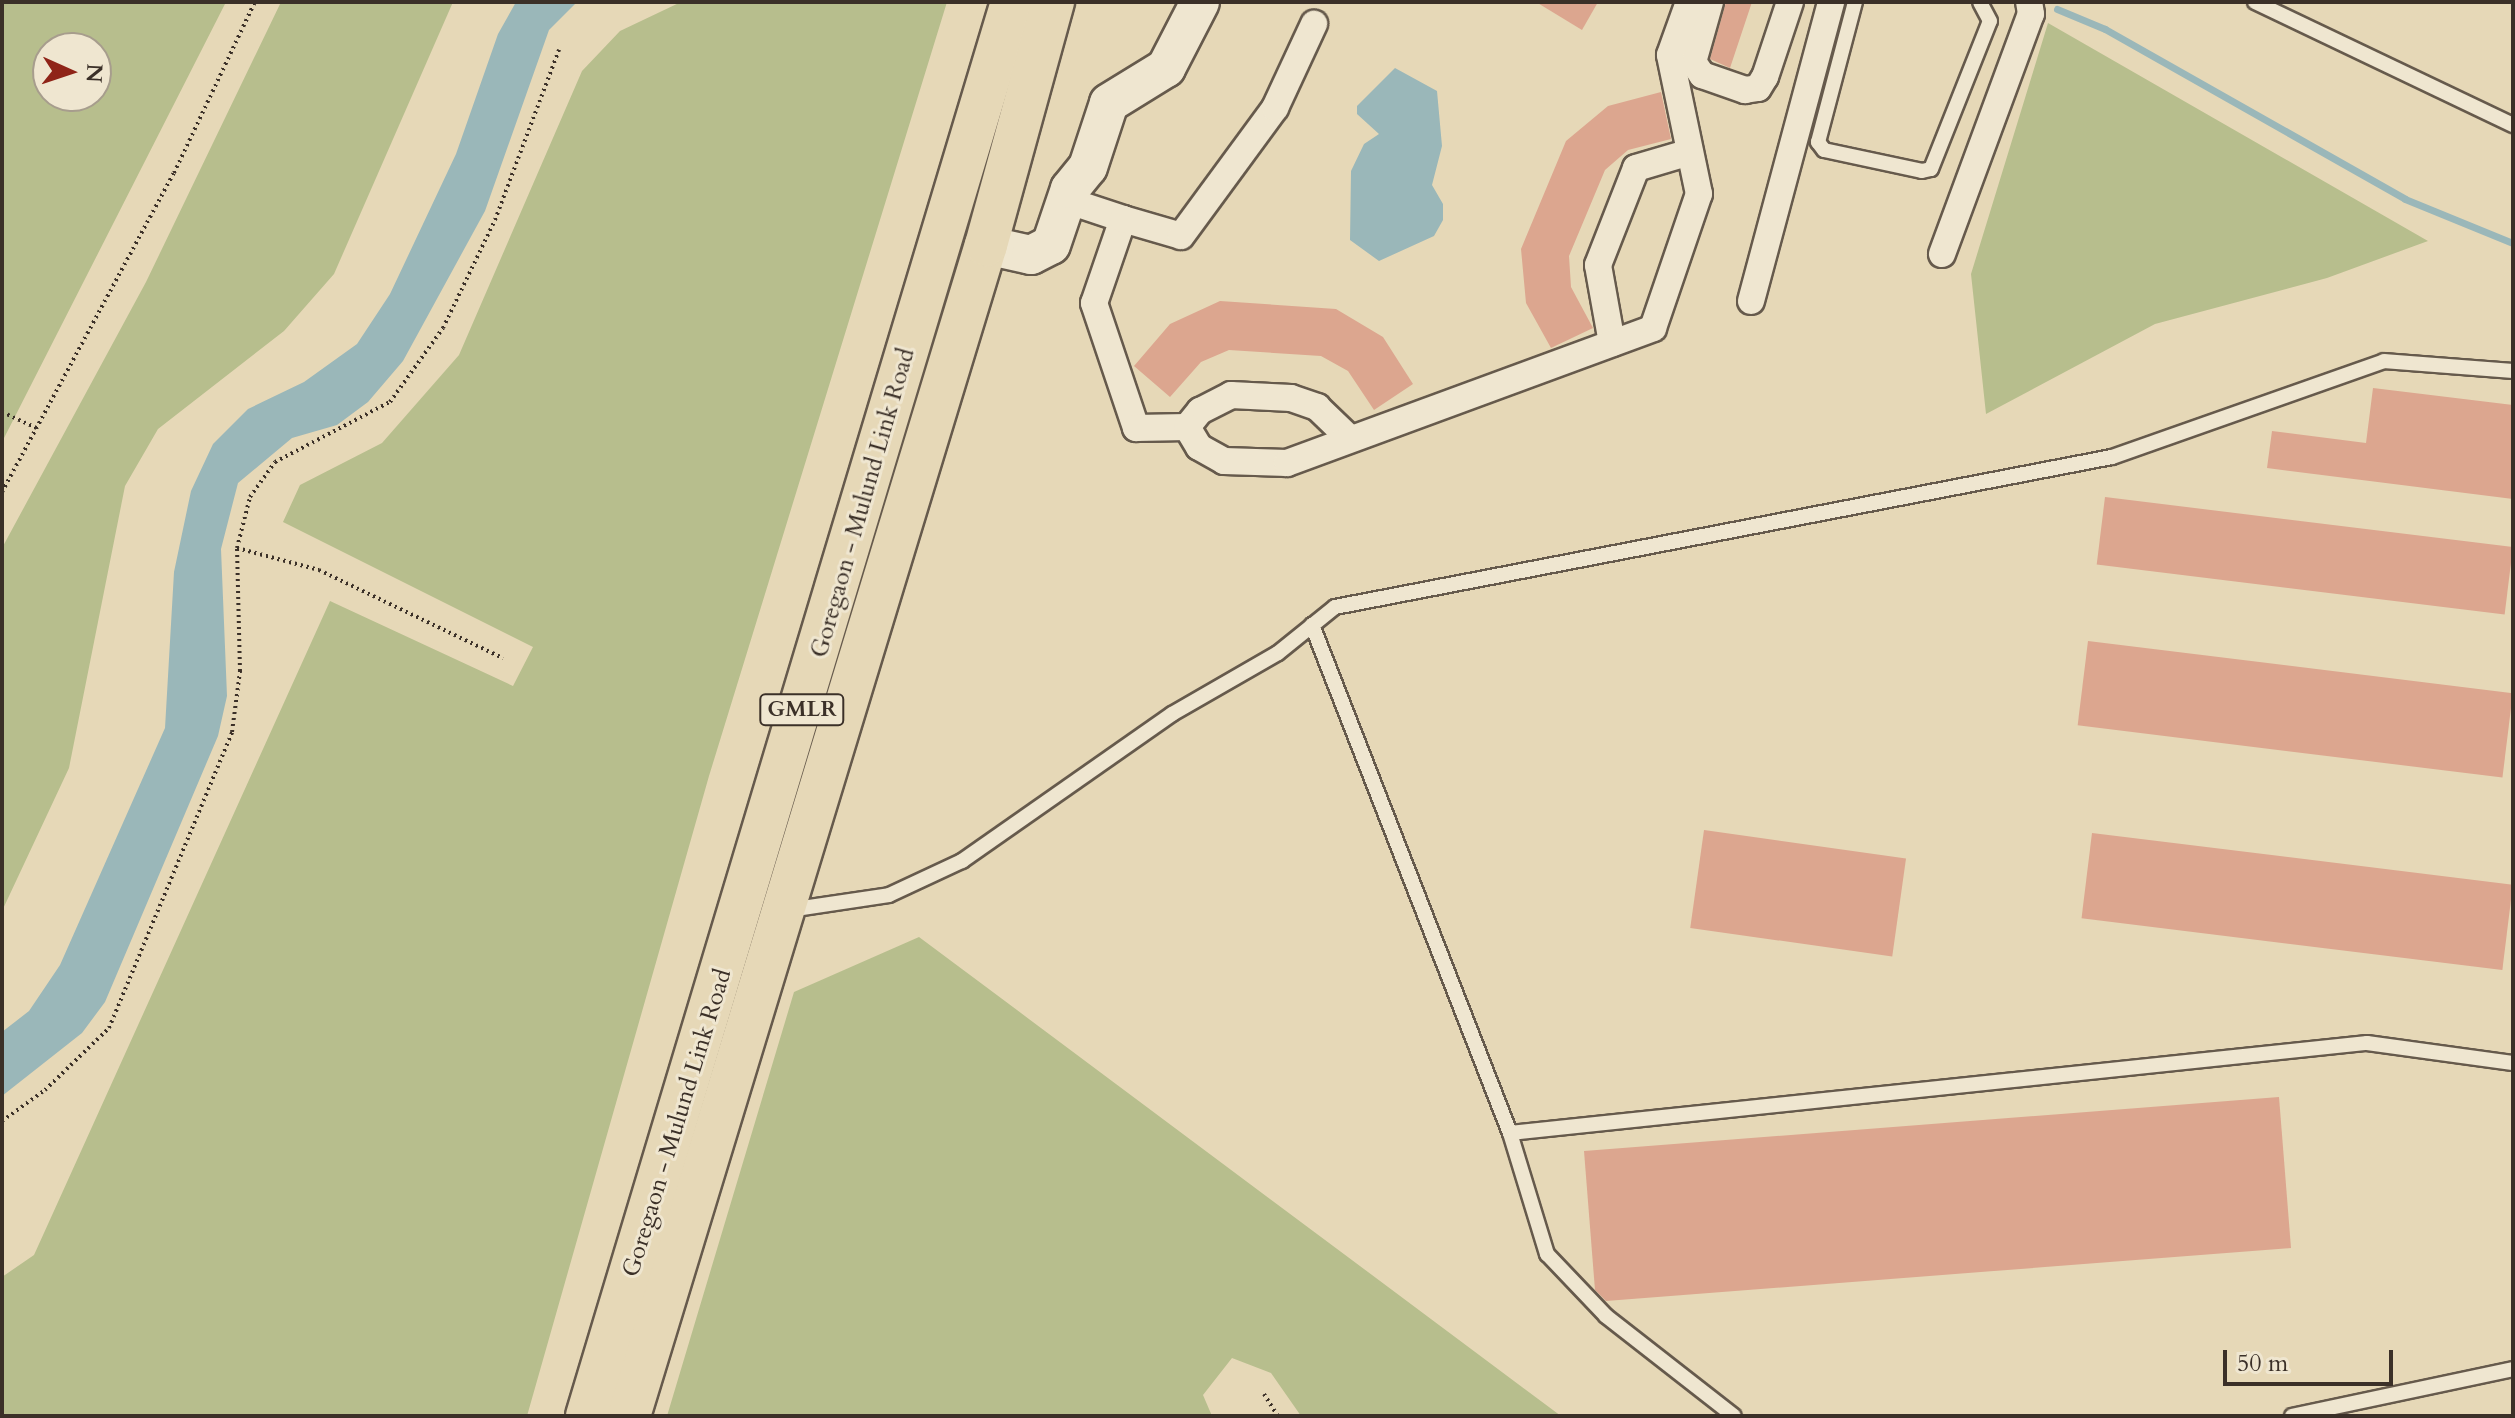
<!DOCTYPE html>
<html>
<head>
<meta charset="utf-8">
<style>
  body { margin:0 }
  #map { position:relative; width:2515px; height:1418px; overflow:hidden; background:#e6d8b7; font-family:Cardo,serif }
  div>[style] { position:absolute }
  .green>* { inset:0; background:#b7be8d }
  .water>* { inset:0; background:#9ab7b9 }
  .stream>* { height:7px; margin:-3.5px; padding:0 3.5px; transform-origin:3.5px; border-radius:3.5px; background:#9ab7b9 }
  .building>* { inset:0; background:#dca68f; transform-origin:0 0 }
  .path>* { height:4px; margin-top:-2px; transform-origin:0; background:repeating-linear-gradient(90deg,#3b3028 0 2px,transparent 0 6px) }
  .roads { filter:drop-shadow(2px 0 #665a4c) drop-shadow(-2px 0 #665a4c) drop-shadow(0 2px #665a4c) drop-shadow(0 -2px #665a4c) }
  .lane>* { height:14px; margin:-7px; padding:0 7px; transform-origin:7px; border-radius:7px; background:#efe6d0 }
  .street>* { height:26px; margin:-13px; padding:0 13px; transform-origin:13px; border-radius:13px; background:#efe6d0 }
  .secondary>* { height:38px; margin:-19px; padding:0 19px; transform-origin:19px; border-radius:19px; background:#efe6d0 }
  .primary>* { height:42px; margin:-21px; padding:0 21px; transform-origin:21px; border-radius:21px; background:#e6d8b7 }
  span { translate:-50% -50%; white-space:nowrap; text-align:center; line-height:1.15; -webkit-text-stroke:6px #efe6d0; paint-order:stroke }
  .shield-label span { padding:2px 6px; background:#efe6d0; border:2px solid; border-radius:6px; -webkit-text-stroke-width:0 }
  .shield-label { font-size:22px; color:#3b3028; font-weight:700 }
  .street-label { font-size:24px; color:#3b3028 }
  .frame { position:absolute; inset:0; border:4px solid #3b3028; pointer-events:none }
  .north { position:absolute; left:32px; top:32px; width:80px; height:80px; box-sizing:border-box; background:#efe6d0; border:2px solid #a79d8d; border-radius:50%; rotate:93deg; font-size:22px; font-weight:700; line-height:32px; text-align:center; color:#3b3028 }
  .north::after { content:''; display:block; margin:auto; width:28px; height:36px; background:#8f2418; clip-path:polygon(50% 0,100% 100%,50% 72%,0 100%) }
  .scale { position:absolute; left:2223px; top:1350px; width:170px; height:36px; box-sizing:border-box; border:4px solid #3b3028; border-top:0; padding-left:10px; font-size:24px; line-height:28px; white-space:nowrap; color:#3b3028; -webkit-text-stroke:6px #efe6d0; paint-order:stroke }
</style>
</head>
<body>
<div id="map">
  <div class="green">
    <div style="clip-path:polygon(evenodd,2px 2px,226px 2px,2px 442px,2px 2px,48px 48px,96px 48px,96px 96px,48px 96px,48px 48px)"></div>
    <div style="clip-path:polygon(281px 2px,453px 2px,334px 274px,284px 331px,158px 429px,125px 486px,69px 768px,2px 911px,2px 548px,146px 282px)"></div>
    <div style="clip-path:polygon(681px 2px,947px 2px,709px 776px,527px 1416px,2px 1416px,2px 1277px,34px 1255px,330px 601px,513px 686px,533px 647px,283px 522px,300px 485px,382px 443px,459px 355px,582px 71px,620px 31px)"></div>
    <div style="clip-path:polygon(2048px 23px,2428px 241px,2327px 278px,2155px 324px,1986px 414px,1971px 274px)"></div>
    <div style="clip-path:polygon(919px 937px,1561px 1416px,1301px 1416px,1271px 1373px,1232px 1358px,1203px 1395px,1212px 1416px,667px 1416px,794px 992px)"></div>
  </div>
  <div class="water">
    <div style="clip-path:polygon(516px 2px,577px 2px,549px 30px,485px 211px,403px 361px,368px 402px,337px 425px,292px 438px,238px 483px,221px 549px,227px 696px,218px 736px,105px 1002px,82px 1033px,2px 1096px,2px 1032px,29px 1011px,60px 965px,165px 728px,174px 572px,191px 491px,213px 444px,248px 409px,304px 382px,357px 344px,390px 294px,456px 154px,498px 34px)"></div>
    <div style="clip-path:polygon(1395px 68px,1437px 91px,1442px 146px,1432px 185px,1443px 204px,1443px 220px,1434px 236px,1379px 261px,1350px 240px,1351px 171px,1364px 144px,1379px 134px,1357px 114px,1357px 106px)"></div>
  </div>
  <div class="stream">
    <div style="left:2057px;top:9px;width:52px;rotate:22.6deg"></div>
    <div style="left:2105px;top:29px;width:345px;rotate:29.5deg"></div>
    <div style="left:2405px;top:199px;width:117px;rotate:22.2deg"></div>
  </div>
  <div class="building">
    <div style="clip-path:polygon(1536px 2px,1598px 2px,1582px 30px)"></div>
    <div style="clip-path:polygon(1726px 2px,1752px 2px,1730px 68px,1710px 59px)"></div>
    <div style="clip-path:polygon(1661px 92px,1671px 139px,1628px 150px,1605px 170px,1569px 256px,1571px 287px,1593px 328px,1551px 348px,1526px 303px,1521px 249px,1566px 141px,1608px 106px)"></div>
    <div style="clip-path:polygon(1220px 301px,1336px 309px,1383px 337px,1413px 384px,1374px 410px,1348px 371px,1321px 356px,1229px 350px,1201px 362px,1170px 397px,1134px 366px,1170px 324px)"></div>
    <div style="clip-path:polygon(2373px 388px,2513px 405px,2513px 499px,2267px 468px,2272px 431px,2366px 443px)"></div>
    <div style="left:2105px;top:497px;width:411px;height:68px;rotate:7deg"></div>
    <div style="left:2088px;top:641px;width:428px;height:85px;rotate:7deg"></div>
    <div style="left:1704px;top:830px;width:204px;height:99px;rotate:8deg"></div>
    <div style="left:2092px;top:833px;width:424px;height:86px;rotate:7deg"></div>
    <div style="clip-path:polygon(2279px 1097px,2291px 1248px,1606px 1301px,1595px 1290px,1584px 1151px)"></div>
  </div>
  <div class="path">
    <div style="left:2px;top:412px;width:38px;rotate:25deg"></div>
    <div style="left:2px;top:492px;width:362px;rotate:-61.7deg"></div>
    <div style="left:174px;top:173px;width:189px;rotate:-64.7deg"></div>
    <div style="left:237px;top:548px;width:85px;rotate:15deg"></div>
    <div style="left:319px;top:570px;width:204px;rotate:25.6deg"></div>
    <div style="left:2px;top:1121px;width:53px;rotate:-35.8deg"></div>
    <div style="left:45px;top:1090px;width:89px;rotate:-44.1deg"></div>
    <div style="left:109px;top:1028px;width:321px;rotate:-67.4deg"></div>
    <div style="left:232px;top:732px;width:62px;rotate:-82.5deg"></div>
    <div style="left:240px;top:671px;width:123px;rotate:-91.4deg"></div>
    <div style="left:237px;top:548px;width:53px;rotate:-75.7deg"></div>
    <div style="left:250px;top:497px;width:43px;rotate:-54.5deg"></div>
    <div style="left:275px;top:462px;width:130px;rotate:-27.6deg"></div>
    <div style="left:390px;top:402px;width:91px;rotate:-54.4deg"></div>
    <div style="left:443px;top:328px;width:120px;rotate:-64.3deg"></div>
    <div style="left:495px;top:220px;width:182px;rotate:-69.4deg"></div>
    <div style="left:1264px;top:1394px;width:26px;rotate:58deg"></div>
  </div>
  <div class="roads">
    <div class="lane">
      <div style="left:1855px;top:2px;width:145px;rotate:104.8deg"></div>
      <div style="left:1818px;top:142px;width:10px;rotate:53deg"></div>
      <div style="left:1824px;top:150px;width:100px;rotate:12.1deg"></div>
      <div style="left:1922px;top:171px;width:9px;rotate:-13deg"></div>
      <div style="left:1931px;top:169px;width:159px;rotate:-68.3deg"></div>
      <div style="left:1990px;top:21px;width:21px;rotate:-118deg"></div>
      <div style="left:2255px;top:2px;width:286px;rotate:25.5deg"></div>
      <div style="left:1312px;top:625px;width:545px;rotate:68.71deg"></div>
      <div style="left:1510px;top:1133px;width:127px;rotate:73deg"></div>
      <div style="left:1547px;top:1254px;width:86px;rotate:46.4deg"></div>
      <div style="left:1606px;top:1316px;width:162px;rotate:38deg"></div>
      <div style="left:789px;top:910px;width:101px;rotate:-8.5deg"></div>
      <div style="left:889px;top:895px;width:81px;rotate:-25deg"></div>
      <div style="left:962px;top:861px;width:256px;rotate:-35deg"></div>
      <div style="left:1172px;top:714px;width:122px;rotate:-29.9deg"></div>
      <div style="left:1278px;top:653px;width:73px;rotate:-38.9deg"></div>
      <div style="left:1335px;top:607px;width:791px;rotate:-10.93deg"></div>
      <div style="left:2112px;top:457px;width:288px;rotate:-19.4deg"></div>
      <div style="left:2384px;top:361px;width:129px;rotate:4.4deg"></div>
      <div style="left:1510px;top:1133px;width:862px;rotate:-6deg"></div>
      <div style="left:2367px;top:1043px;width:147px;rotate:7.8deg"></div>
      <div style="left:2292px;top:1416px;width:226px;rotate:-12deg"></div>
    </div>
    <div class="street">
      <div style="left:1710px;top:2px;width:62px;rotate:105.8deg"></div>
      <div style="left:1693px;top:62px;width:16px;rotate:55deg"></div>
      <div style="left:1702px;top:75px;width:46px;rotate:19.2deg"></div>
      <div style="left:1745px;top:90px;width:13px;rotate:-9deg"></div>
      <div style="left:1758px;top:88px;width:13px;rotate:-58deg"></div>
      <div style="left:1765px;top:77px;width:79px;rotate:-71.6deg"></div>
      <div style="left:1066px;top:200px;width:60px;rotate:18.4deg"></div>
      <div style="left:1123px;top:219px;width:89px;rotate:109deg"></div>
      <div style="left:1094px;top:303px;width:132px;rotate:71.4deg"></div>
      <div style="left:1136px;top:428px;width:51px;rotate:-1.1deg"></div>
      <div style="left:1187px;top:427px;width:21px;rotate:-51deg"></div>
      <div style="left:1200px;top:411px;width:35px;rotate:-27deg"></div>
      <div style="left:1231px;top:395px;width:60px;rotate:2.9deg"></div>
      <div style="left:1291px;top:398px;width:28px;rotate:19deg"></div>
      <div style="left:1317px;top:407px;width:42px;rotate:44deg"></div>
      <div style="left:1123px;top:219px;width:60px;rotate:16.3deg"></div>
      <div style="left:1181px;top:236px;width:159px;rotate:-53.7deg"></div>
      <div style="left:1275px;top:108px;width:93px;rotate:-65.1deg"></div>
      <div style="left:1942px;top:254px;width:256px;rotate:-69.7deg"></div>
      <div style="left:2031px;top:14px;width:12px;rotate:-99deg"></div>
      <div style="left:1751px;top:301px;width:310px;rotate:-75deg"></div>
      <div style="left:1612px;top:343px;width:79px;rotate:-100.2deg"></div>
      <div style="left:1598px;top:265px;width:104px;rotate:-68.6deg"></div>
      <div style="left:1636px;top:168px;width:56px;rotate:-16.5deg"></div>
      <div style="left:1187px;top:427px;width:23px;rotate:59deg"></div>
      <div style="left:1199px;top:447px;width:29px;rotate:29deg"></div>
      <div style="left:1224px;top:461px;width:63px;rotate:1.8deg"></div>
      <div style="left:1287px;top:463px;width:390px;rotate:-20.2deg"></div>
      <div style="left:1653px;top:328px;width:142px;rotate:-71.1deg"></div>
      <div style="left:1699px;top:194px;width:142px;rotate:-101.8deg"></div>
      <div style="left:1670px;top:55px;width:56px;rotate:-70.3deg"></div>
    </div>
    <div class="secondary">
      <div style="left:986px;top:245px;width:46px;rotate:12.5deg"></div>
      <div style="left:1031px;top:255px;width:22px;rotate:-27deg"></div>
      <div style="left:1051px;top:245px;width:59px;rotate:-71.3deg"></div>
      <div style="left:1070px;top:189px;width:28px;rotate:-51deg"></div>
      <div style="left:1088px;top:167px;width:67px;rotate:-71.8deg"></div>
      <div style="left:1109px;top:103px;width:67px;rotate:-31.6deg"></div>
      <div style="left:1166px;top:68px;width:74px;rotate:-62.7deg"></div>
    </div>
    <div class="primary">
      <div style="left:587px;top:1416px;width:1476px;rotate:-73.27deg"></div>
      <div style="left:629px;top:1416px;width:1224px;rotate:-73.05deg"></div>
      <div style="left:986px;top:245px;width:252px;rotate:-74.6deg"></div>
    </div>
  </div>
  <div class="shield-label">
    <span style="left:802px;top:710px">GMLR</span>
  </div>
  <div class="street-label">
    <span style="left:863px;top:503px;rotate:-74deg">Goregaon - Mulund Link Road</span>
    <span style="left:677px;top:1123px;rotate:-73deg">Goregaon - Mulund Link Road</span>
  </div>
  <div class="frame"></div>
  <div class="north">N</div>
  <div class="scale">50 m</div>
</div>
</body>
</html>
